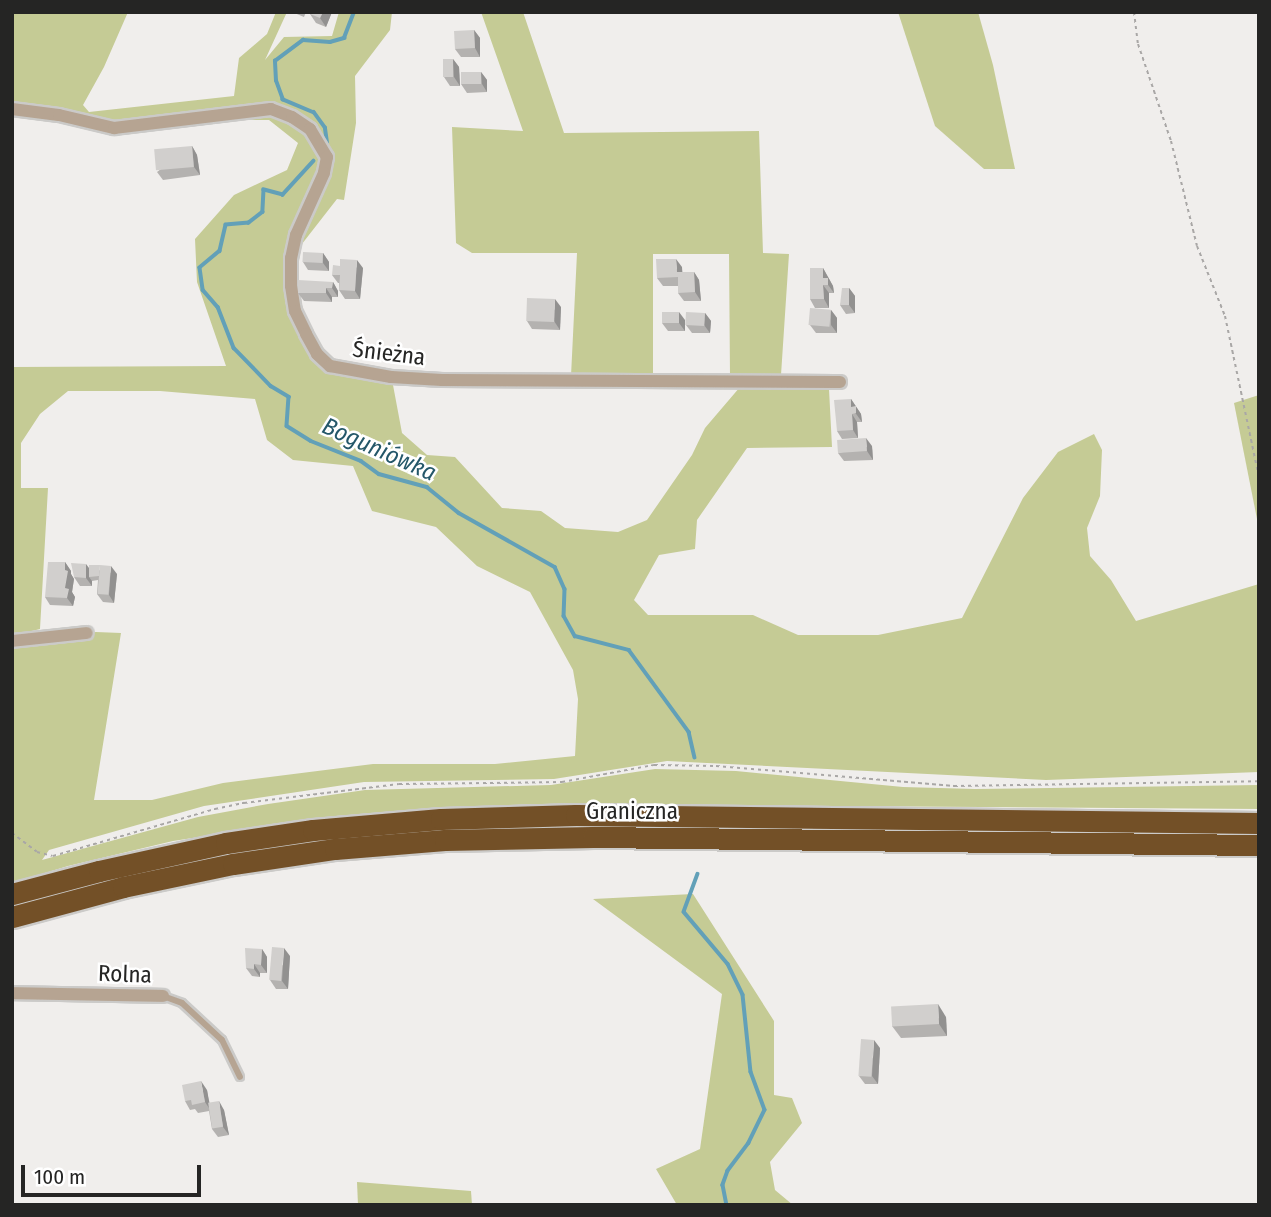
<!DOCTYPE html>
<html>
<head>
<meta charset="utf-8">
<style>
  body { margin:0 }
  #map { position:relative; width:1271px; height:1217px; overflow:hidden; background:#f0eeec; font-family:"Fira Sans Condensed",sans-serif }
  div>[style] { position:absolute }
  .green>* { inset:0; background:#c5cb95 }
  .stream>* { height:3.5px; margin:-1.75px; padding:0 1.75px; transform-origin:1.75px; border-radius:1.75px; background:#62a0b8 }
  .path>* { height:2px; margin-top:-1px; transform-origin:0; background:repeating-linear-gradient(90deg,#a9a7a6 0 3.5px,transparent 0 7px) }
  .roads { filter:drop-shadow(2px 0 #cbcac8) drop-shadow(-2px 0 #cbcac8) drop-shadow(0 2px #cbcac8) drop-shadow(0 -2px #cbcac8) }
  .service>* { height:6px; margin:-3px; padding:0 3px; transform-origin:3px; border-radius:3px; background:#b6a492 }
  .minor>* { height:12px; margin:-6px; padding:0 6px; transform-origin:6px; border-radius:6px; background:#b6a492 }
  .motorway>* { height:21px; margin:-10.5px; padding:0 10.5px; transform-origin:10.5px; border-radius:10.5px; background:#735027 }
  .wall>* { inset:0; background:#b4b2b0 }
  .shaded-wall>* { inset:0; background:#929190 }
  .building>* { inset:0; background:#d1cfcd; transform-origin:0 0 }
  span { translate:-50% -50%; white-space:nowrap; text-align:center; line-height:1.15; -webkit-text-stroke:5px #fff; paint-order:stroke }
  .street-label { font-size:23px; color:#252524 }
  .water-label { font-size:24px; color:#245769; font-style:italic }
  .frame { position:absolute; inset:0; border:14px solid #252524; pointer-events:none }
  .scale { position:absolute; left:21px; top:1165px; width:180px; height:32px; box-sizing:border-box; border:4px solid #252524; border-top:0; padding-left:9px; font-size:21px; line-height:24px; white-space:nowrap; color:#252524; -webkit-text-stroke:5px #fff; paint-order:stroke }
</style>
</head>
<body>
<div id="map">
  <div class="green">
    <div style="clip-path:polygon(12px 12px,128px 12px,104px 67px,83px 105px,89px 112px,234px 96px,239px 58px,267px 34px,276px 12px,287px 12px,265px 60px,284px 37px,332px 36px,339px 12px,392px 12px,390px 30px,355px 76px,356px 123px,344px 200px,337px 199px,284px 267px,288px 304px,320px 367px,393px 385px,402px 433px,427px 455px,455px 457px,502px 508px,541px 511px,565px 528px,618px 532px,647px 520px,692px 455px,705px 428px,740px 387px,829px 389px,832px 447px,747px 448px,697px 520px,695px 549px,659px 555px,634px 600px,648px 615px,753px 615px,798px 635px,878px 635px,962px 618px,1023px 498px,1058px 452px,1094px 434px,1102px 450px,1100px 496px,1087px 528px,1090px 556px,1111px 580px,1136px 621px,1259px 584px,1259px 772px,1046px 780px,667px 761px,554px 779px,364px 782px,204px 806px,49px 850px,42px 860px,198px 817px,268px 804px,365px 790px,551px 785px,655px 769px,736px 771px,903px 787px,975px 789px,1259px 785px,1259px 809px,534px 804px,336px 816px,173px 841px,68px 866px,12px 883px,12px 641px,96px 632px,121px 633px,94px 800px,152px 800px,223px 783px,373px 764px,495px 764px,575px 756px,578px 699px,573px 670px,530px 592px,477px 566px,436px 527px,372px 511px,353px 466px,293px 460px,267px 440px,255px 399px,160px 391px,68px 391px,40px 414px,21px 443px,21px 488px,48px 488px,40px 629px,12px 636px,12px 367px,226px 366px,197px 282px,195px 239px,234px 195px,287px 170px,298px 143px,269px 120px,250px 120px,253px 105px,108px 123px,12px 104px)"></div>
    <div style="clip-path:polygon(481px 12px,523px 12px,564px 133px,759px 131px,763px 253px,789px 254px,781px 375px,730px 377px,729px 254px,653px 254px,653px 373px,571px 376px,577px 253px,472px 253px,456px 243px,452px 127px,523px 131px)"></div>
    <div style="clip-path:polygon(898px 12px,978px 12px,993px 65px,1015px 169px,984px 169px,935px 126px)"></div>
    <div style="clip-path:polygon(1259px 395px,1259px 529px,1234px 403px)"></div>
    <div style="clip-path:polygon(693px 894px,774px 1021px,774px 1095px,792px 1098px,802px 1123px,770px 1162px,775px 1190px,793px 1205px,677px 1205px,656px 1169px,700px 1149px,722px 994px,593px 899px)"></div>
    <div style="clip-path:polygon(357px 1182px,471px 1191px,472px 1205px,358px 1205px)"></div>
  </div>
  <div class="stream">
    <div style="left:327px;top:143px;width:15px;rotate:-98deg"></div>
    <div style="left:325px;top:128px;width:19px;rotate:-126deg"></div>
    <div style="left:314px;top:113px;width:34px;rotate:-157deg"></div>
    <div style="left:283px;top:100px;width:20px;rotate:-110deg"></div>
    <div style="left:276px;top:81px;width:20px;rotate:-93deg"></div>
    <div style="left:275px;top:61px;width:35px;rotate:-37deg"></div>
    <div style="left:303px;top:40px;width:27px;rotate:4deg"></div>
    <div style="left:330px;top:42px;width:15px;rotate:-16deg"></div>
    <div style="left:344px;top:38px;width:28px;rotate:-69deg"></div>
    <div style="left:314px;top:161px;width:46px;rotate:132.4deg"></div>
    <div style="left:283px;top:195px;width:20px;rotate:-165deg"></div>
    <div style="left:264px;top:190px;width:22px;rotate:93deg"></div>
    <div style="left:263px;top:212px;width:18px;rotate:142deg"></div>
    <div style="left:249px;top:223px;width:23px;rotate:175deg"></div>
    <div style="left:226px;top:225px;width:27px;rotate:103deg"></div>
    <div style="left:220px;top:251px;width:26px;rotate:140deg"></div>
    <div style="left:200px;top:268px;width:22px;rotate:82deg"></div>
    <div style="left:203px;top:290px;width:23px;rotate:49deg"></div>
    <div style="left:218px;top:307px;width:44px;rotate:68.7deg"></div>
    <div style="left:234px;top:348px;width:53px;rotate:45.8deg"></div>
    <div style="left:271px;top:386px;width:21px;rotate:31deg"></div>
    <div style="left:289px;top:397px;width:29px;rotate:94deg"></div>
    <div style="left:287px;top:426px;width:28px;rotate:32deg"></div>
    <div style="left:311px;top:441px;width:54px;rotate:21.8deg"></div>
    <div style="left:361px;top:461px;width:22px;rotate:36deg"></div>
    <div style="left:379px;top:474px;width:50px;rotate:15.2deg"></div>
    <div style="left:427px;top:487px;width:41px;rotate:39.1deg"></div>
    <div style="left:459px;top:513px;width:110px;rotate:29.4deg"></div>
    <div style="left:555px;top:567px;width:24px;rotate:66deg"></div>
    <div style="left:565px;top:589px;width:27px;rotate:92deg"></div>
    <div style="left:564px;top:616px;width:23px;rotate:61deg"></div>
    <div style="left:575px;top:636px;width:56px;rotate:14.5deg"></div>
    <div style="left:629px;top:650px;width:102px;rotate:53.8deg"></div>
    <div style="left:689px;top:732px;width:26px;rotate:77deg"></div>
    <div style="left:698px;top:874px;width:40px;rotate:110.2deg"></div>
    <div style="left:684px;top:912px;width:68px;rotate:49.8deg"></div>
    <div style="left:728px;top:964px;width:34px;rotate:64deg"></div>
    <div style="left:743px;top:995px;width:77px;rotate:84.1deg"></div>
    <div style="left:751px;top:1072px;width:40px;rotate:69.8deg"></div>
    <div style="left:765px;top:1110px;width:37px;rotate:116deg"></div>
    <div style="left:749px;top:1143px;width:35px;rotate:127deg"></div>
    <div style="left:728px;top:1171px;width:15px;rotate:110deg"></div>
    <div style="left:723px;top:1185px;width:20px;rotate:79deg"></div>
  </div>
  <div class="path">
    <div style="left:1134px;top:12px;width:32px;rotate:83deg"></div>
    <div style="left:1138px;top:44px;width:102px;rotate:71.2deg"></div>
    <div style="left:1171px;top:141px;width:108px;rotate:76.1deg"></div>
    <div style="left:1197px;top:246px;width:75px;rotate:68.2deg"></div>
    <div style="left:1225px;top:316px;width:166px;rotate:78.1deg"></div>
    <div style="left:12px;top:833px;width:31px;rotate:37deg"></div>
    <div style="left:37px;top:852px;width:16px;rotate:14deg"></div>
    <div style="left:53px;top:856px;width:169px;rotate:-16.2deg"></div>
    <div style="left:215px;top:809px;width:30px;rotate:-12deg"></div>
    <div style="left:244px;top:803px;width:156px;rotate:-7deg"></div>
    <div style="left:399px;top:784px;width:163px;rotate:-0.7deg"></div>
    <div style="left:562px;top:782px;width:94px;rotate:-10.5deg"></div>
    <div style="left:654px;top:765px;width:62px;rotate:0.9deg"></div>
    <div style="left:716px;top:766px;width:239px;rotate:4.8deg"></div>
    <div style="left:954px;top:786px;width:305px;rotate:-0.9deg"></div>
  </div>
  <div class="roads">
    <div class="service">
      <div style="left:163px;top:996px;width:20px;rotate:20deg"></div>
      <div style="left:182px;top:1003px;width:54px;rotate:42.8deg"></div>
      <div style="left:222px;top:1040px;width:41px;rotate:64.1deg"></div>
    </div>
    <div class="minor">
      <div style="left:12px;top:109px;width:47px;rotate:7.3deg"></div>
      <div style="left:59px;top:115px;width:57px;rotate:13.3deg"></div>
      <div style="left:114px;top:128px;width:158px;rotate:-6.9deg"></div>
      <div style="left:271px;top:109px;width:22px;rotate:21deg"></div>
      <div style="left:292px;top:117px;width:22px;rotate:34deg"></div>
      <div style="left:310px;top:129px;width:33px;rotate:59deg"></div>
      <div style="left:327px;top:157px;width:16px;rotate:101deg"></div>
      <div style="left:324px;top:173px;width:68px;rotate:114.3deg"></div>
      <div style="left:296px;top:235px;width:24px;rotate:102deg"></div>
      <div style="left:291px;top:258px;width:28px;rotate:90deg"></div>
      <div style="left:291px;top:286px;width:25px;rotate:81deg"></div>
      <div style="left:295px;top:311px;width:25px;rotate:64deg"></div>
      <div style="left:306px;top:334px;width:23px;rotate:61deg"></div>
      <div style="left:317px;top:354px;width:18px;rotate:43deg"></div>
      <div style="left:330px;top:366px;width:62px;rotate:10.2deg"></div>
      <div style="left:391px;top:377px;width:51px;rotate:3.4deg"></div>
      <div style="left:442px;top:380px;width:398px;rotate:0.3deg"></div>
      <div style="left:12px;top:641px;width:75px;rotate:-6.1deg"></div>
      <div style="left:12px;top:993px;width:151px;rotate:1.1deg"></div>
    </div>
    <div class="motorway">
      <div style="left:12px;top:894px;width:90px;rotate:-14.8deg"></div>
      <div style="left:99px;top:871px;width:130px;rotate:-12.4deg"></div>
      <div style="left:226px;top:843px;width:88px;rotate:-8.5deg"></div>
      <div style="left:313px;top:830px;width:128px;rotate:-4.9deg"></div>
      <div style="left:441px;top:819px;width:135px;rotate:-1.7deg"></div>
      <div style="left:576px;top:815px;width:683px;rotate:0.67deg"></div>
      <div style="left:12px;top:917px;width:115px;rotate:-15.1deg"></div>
      <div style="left:123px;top:887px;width:112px;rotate:-11.8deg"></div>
      <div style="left:233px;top:864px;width:103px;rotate:-8.4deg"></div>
      <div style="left:335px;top:849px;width:110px;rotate:-4.7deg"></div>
      <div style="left:445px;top:840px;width:148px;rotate:-1.2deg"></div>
      <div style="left:593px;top:837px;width:666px;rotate:0.69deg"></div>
    </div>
  </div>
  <div class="wall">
    <div style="clip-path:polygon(292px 12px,306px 12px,304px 17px)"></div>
    <div style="clip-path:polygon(332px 12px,326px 27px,316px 23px,310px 14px)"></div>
    <div style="clip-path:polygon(474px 30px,480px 38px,480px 57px,461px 57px,455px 49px)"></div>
    <div style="clip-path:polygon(453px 59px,459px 67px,460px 86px,450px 86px,444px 77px)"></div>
    <div style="clip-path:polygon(481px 72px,487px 80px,487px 92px,467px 93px,461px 84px)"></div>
    <div style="clip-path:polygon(192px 146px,197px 155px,200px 175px,163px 180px,157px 172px)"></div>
    <div style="clip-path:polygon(323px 253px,329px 262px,329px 271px,308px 270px,303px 262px)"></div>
    <div style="clip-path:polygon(340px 266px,363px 268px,360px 299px,345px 299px,339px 290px,339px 283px,338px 283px,332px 275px)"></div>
    <div style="clip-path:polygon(682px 267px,682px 272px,694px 272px,699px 280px,701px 301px,684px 301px,678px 293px,678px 286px,663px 286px,657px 278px)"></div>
    <div style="clip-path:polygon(823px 268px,833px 286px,834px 293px,829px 293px,829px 308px,815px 308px,810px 299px)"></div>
    <div style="clip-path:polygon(333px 282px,338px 291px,338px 297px,332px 297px,332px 302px,304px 301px,298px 293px)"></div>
    <div style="clip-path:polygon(849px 288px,855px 296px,855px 313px,846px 314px,840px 305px)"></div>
    <div style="clip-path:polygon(561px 307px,560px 330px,532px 329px,527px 321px)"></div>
    <div style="clip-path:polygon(831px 310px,837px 318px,837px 333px,816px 333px,810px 325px)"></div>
    <div style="clip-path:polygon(705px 313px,711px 321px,710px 333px,692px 333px,686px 325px)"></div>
    <div style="clip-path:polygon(685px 320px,685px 331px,668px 331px,662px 323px)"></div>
    <div style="clip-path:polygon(851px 399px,861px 414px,862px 422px,857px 422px,858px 438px,842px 439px,837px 431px)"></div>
    <div style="clip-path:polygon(872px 446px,873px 460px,844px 461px,838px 453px)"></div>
    <div style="clip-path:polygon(65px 562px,71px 571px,71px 574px,74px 579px,72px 592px,75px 597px,73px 606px,50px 605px,45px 597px)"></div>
    <div style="clip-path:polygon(89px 568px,117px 574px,114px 603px,103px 602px,97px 594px,98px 580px,92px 581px,92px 586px,80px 586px,74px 577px)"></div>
    <div style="clip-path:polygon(262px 949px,267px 957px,267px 973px,260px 973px,260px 977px,252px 976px,246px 968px)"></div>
    <div style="clip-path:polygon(290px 956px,288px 989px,276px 989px,270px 980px)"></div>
    <div style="clip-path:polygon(946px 1017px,947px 1036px,901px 1038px,892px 1026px)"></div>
    <div style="clip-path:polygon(880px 1048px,878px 1084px,865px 1084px,859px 1076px)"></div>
    <div style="clip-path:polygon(207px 1090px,209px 1103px,224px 1110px,229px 1135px,218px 1137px,212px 1129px,209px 1111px,198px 1113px,195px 1109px,190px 1110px,185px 1101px)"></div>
  </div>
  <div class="shaded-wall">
    <div style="clip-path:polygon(323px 12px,332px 12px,326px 27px,320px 18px)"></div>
    <div style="clip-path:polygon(474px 30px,480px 38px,480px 57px,475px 48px)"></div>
    <div style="clip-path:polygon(453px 59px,459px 67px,460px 86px,454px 77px)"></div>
    <div style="clip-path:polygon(481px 72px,487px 80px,487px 92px,482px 84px)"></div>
    <div style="clip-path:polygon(192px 146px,197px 155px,200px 175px,194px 167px)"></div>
    <div style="clip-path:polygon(323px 253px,329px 262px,329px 271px,323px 263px)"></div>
    <div style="clip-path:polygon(676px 259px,682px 267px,683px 281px,677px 272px)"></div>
    <div style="clip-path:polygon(357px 260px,363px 268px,360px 299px,355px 291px)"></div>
    <div style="clip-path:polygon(823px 268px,833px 286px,834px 293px,823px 278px)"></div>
    <div style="clip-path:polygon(694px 272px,699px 280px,701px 301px,695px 292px)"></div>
    <div style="clip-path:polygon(333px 282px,338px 291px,338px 297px,332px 288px)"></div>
    <div style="clip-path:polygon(823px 285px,829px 293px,829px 308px,824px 299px)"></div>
    <div style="clip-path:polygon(326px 288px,332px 297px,332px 302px,326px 293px)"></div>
    <div style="clip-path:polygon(849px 288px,855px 296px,855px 313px,849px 305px)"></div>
    <div style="clip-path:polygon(555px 299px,561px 307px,560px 330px,554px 321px)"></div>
    <div style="clip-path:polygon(831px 310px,837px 318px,837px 333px,831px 325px)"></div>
    <div style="clip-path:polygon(679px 312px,685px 320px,685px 331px,679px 323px)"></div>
    <div style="clip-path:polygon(705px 313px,711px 321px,710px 333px,704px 325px)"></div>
    <div style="clip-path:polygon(851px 399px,861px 414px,862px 422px,851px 407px)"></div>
    <div style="clip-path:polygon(852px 414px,857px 422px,858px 438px,853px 430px)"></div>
    <div style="clip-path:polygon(866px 438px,872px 446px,873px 460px,867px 451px)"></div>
    <div style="clip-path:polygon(65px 562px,71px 571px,71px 574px,74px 579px,72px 592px,75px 597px,73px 606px,67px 598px,65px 588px)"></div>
    <div style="clip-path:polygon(86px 564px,92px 572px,89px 577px,92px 581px,92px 586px,86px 578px)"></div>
    <div style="clip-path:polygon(111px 566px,117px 574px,114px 603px,109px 595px)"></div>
    <div style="clip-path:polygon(284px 948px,290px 956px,288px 989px,282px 981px)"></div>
    <div style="clip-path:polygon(262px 949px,267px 957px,267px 973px,261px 965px)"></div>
    <div style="clip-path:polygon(254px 964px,260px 973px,260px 977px,254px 969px)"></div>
    <div style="clip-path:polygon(938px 1004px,946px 1017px,947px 1036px,939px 1024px)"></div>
    <div style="clip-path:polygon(874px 1040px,880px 1048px,878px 1084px,872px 1076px)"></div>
    <div style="clip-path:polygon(201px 1081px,207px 1090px,211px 1111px,205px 1102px)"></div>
    <div style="clip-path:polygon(219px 1101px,224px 1110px,229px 1135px,223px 1127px)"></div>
  </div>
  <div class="building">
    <div style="clip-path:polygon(311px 12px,323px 12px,320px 18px,310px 14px)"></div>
    <div style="left:474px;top:30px;width:18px;height:20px;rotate:87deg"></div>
    <div style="left:443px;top:59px;width:10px;height:18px"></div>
    <div style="left:461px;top:72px;width:20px;height:12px"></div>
    <div style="left:192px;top:146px;width:21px;height:38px;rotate:85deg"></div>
    <div style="left:303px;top:252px;width:20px;height:10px;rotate:3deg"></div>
    <div style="clip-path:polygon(340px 259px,357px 260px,355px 291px,339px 290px,340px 275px,332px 275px,333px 265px,340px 266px)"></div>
    <div style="clip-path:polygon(656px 259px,676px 259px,677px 272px,694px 272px,695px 292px,678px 293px,678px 277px,657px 278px)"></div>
    <div style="clip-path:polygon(810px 268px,823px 268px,823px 278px,828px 278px,828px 285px,823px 285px,824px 299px,810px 299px)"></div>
    <div style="clip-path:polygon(298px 280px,333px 282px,332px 288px,326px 288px,326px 293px,298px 293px)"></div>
    <div style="clip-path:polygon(842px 288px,849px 288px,849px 305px,840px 305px)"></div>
    <div style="left:527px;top:298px;width:28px;height:23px;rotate:2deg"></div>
    <div style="left:810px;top:308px;width:21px;height:17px;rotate:5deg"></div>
    <div style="left:662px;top:312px;width:17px;height:11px"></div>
    <div style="left:686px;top:312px;width:19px;height:13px;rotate:3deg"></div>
    <div style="clip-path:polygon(851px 399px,851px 407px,856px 406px,856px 413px,852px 414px,853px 430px,837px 431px,834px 400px)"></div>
    <div style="left:866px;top:438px;width:13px;height:29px;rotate:86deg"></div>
    <div style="clip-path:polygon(48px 562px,65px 562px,65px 570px,68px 571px,65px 588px,69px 589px,67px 598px,45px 597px)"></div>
    <div style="clip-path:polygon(71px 563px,86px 564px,86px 578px,74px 577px)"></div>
    <div style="clip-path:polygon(89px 565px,100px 565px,99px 576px,89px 577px)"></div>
    <div style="left:100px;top:565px;width:11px;height:29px;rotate:5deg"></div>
    <div style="left:272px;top:947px;width:12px;height:33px;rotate:5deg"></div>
    <div style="clip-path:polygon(245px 948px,262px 949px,261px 965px,254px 964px,254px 969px,246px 968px)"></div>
    <div style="left:938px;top:1004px;width:20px;height:47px;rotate:87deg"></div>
    <div style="left:861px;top:1039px;width:13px;height:37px;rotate:4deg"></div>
    <div style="clip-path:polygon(201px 1081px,205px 1102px,192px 1105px,191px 1100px,185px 1101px,182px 1085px)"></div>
    <div style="left:219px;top:1101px;width:26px;height:11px;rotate:81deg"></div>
  </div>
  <div class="street-label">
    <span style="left:389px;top:353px;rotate:7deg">Śnieżna</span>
    <span style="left:632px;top:811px">Graniczna</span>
    <span style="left:125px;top:974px;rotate:2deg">Rolna</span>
  </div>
  <div class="water-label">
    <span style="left:379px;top:450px;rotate:24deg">Boguniówka</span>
  </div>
  <div class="frame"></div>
  <div class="scale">100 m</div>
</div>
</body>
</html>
